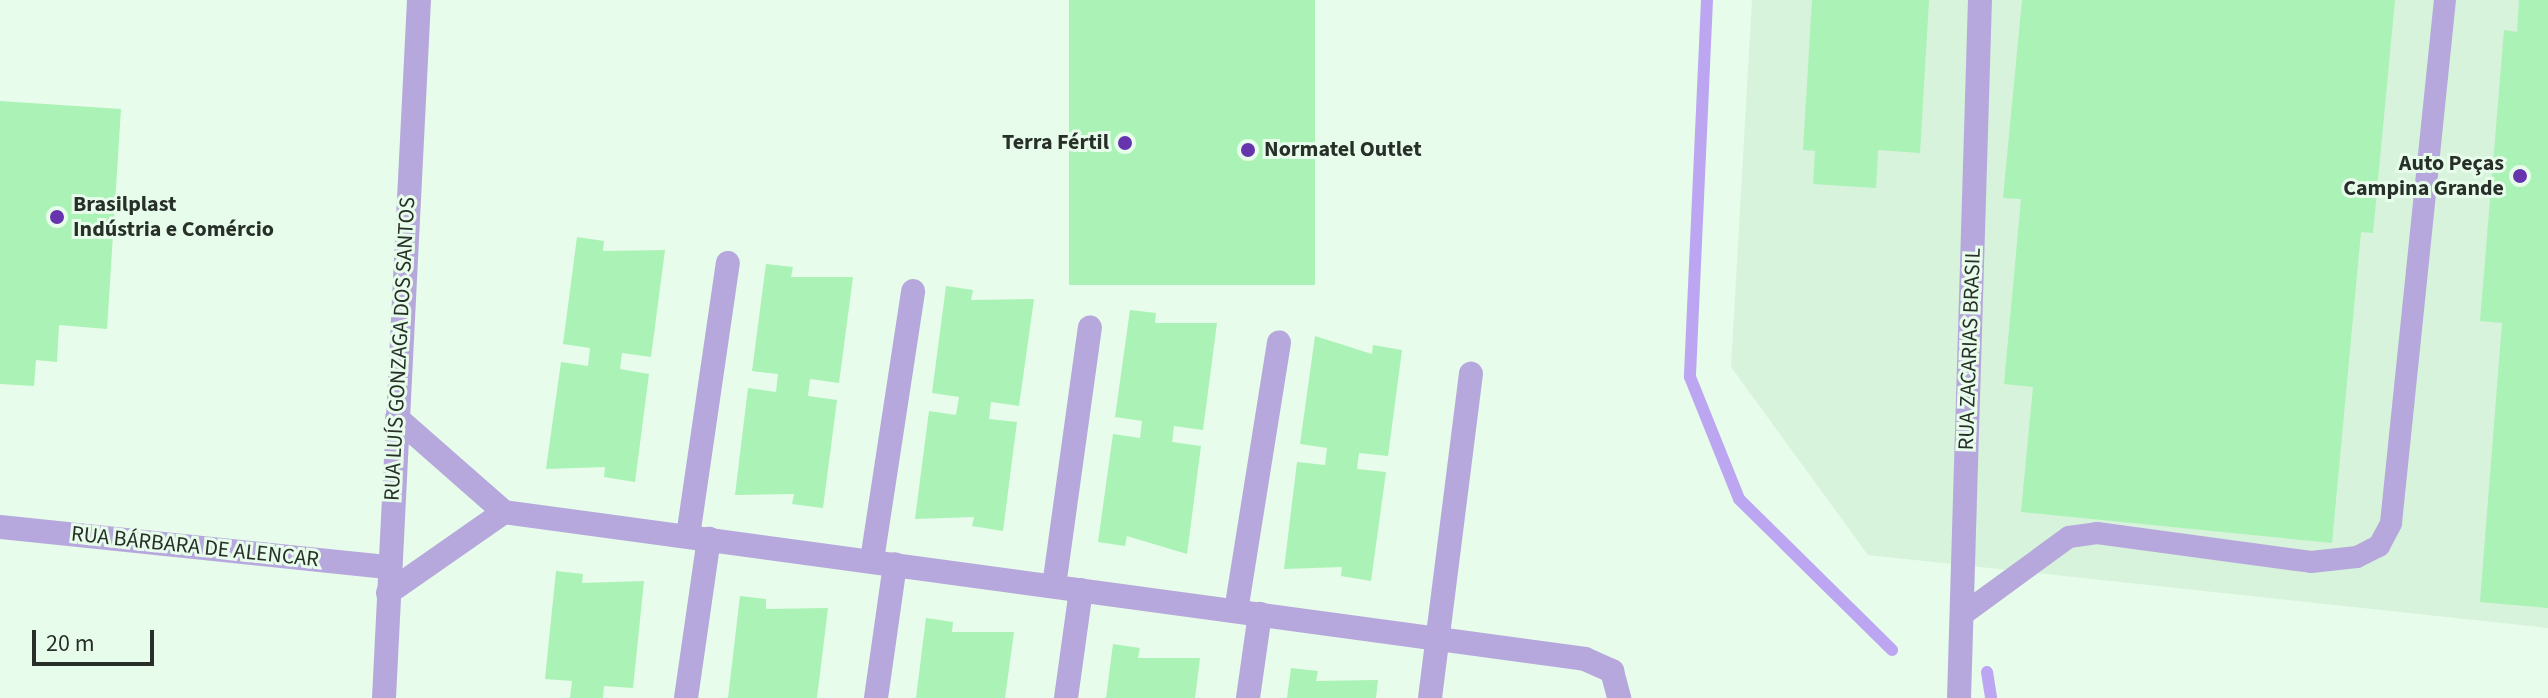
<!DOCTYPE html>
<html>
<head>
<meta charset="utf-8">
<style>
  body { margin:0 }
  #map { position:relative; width:2548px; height:698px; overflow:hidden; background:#e7fcea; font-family:"Source Sans 3",sans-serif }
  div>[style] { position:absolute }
  .built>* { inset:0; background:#d7f3db }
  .stream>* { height:12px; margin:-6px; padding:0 6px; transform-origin:6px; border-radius:6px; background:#bca6f1 }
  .building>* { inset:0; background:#abf2b6; transform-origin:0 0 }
  .service>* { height:22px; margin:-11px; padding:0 11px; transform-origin:11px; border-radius:11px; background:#b6a8dc }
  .minor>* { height:24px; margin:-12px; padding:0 12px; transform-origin:12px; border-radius:12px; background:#b6a8dc }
  .dots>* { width:22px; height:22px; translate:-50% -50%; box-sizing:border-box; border:4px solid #e7fcea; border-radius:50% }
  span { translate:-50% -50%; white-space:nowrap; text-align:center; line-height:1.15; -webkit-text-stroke:6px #e7fcea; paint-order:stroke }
  .poi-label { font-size:22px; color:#272f28; font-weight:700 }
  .right { translate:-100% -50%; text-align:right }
  .left { translate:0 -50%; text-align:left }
  .street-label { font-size:22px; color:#272f28 }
  .scale { position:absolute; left:32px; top:630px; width:122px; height:36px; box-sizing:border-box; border:4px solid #272f28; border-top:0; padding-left:10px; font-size:24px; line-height:28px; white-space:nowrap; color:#272f28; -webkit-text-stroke:6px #e7fcea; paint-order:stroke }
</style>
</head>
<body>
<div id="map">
  <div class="built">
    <div style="clip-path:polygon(1752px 0,2548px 0,2548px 628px,1868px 555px,1731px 367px)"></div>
  </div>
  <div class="stream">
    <div style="left:1707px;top:0;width:377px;rotate:92.6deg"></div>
    <div style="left:1690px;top:377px;width:131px;rotate:68.1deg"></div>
    <div style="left:1739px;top:499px;width:215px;rotate:44.6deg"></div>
    <div style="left:1987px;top:672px;width:26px;rotate:81deg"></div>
  </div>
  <div class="building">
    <div style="left:1069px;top:0;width:246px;height:285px"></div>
    <div style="clip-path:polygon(1812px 0,1929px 0,1920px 153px,1878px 150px,1876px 188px,1813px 184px,1815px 151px,1803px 150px)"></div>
    <div style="clip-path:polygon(2022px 0,2395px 0,2373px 233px,2361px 232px,2332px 543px,2021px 512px,2033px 387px,2004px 384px,2021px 199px,2003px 198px)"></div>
    <div style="clip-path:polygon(2519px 0,2548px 0,2548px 608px,2480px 602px,2502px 323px,2480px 321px,2504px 30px,2517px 32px)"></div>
    <div style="clip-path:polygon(0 101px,121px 109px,107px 329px,59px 325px,57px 362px,36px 360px,34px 386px,0 384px)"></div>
    <div style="clip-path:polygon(577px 237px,604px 241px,603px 251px,665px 250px,651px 357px,622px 353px,620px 369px,649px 374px,635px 482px,604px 477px,605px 467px,546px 469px,561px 362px,588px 366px,590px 348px,563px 344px)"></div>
    <div style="clip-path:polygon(766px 264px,793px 267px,791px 277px,853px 277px,839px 383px,810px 379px,808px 396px,837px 400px,823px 508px,792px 504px,794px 494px,735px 495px,748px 388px,776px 392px,778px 374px,752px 371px)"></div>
    <div style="clip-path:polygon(946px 286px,973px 290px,971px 300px,1034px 299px,1019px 406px,991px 402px,989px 419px,1017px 422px,1003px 531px,972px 526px,974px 517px,915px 519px,929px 411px,956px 415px,959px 397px,932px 393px)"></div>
    <div style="clip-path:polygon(1130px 310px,1156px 313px,1155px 323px,1217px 323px,1203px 430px,1174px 426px,1172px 442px,1201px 446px,1187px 554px,1127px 536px,1125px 546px,1098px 542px,1113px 434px,1140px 438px,1142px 421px,1115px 417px)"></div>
    <div style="clip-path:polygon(1315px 336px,1372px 354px,1373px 345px,1402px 350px,1388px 456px,1359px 453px,1357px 469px,1386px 472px,1371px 581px,1341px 576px,1342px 567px,1284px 569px,1297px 462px,1325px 465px,1327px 448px,1300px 444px)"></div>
    <div style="clip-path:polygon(556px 571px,583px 574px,582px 583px,644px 581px,633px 688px,604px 686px,603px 698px,570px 698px,572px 681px,545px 679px)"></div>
    <div style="clip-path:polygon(740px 596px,766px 599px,766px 609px,828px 608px,817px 698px,728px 698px)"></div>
    <div style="clip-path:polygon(926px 618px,953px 622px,952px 632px,1014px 632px,1005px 698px,916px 698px)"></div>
    <div style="clip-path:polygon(1113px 644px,1140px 648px,1138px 658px,1200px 658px,1195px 698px,1106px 698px)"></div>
    <div style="clip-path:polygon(1291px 668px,1318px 671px,1316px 681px,1378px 680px,1376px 698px,1287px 698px)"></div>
  </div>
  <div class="service">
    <div style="left:1962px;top:615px;width:132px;rotate:-36.1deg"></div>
    <div style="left:2069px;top:537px;width:28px;rotate:-8deg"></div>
    <div style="left:2097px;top:533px;width:216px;rotate:7.7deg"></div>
    <div style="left:2311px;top:562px;width:46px;rotate:-6.2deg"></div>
    <div style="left:2357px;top:557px;width:25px;rotate:-27deg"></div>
    <div style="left:2379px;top:546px;width:26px;rotate:-62deg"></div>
    <div style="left:2391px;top:523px;width:526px;rotate:-84.11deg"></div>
  </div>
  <div class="minor">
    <div style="left:397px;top:418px;width:142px;rotate:41.3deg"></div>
    <div style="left:504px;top:512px;width:1091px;rotate:7.74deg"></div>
    <div style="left:1585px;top:659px;width:30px;rotate:24deg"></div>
    <div style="left:1612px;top:671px;width:28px;rotate:75deg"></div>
    <div style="left:0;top:527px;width:391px;rotate:5.9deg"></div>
    <div style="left:688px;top:536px;width:276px;rotate:-81.7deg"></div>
    <div style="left:872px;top:560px;width:272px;rotate:-81.3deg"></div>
    <div style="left:1054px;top:586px;width:261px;rotate:-82.1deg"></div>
    <div style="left:388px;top:593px;width:141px;rotate:-34.9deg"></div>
    <div style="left:1236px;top:611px;width:272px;rotate:-80.9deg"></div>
    <div style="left:384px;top:698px;width:699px;rotate:-87.13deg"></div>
    <div style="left:686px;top:698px;width:161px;rotate:-81.8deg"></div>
    <div style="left:876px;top:698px;width:135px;rotate:-81.9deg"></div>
    <div style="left:1066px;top:698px;width:109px;rotate:-82.1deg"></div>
    <div style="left:1248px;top:698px;width:85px;rotate:-81.9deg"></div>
    <div style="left:1430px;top:698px;width:327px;rotate:-82.8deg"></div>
    <div style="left:1959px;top:698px;width:698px;rotate:-88.28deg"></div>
  </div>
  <div class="dots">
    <div style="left:1125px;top:143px;background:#6635ad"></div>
    <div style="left:1248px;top:150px;background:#6635ad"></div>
    <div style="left:2520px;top:176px;background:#6635ad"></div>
    <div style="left:57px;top:217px;background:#6635ad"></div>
  </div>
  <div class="poi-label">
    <span class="right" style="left:1109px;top:143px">Terra Fértil</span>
    <span class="left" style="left:1264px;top:150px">Normatel Outlet</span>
    <span class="right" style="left:2504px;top:176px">Auto Peças<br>Campina Grande</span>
    <span class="left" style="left:73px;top:217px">Brasilplast<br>Indústria e Comércio</span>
  </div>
  <div class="street-label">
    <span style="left:400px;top:349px;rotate:-87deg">RUA LUÍS GONZAGA DOS SANTOS</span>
    <span style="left:1970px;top:349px;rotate:-88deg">RUA ZACARIAS BRASIL</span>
    <span style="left:195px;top:547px;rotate:6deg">RUA BÁRBARA DE ALENCAR</span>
  </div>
  <div class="scale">20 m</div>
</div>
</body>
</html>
